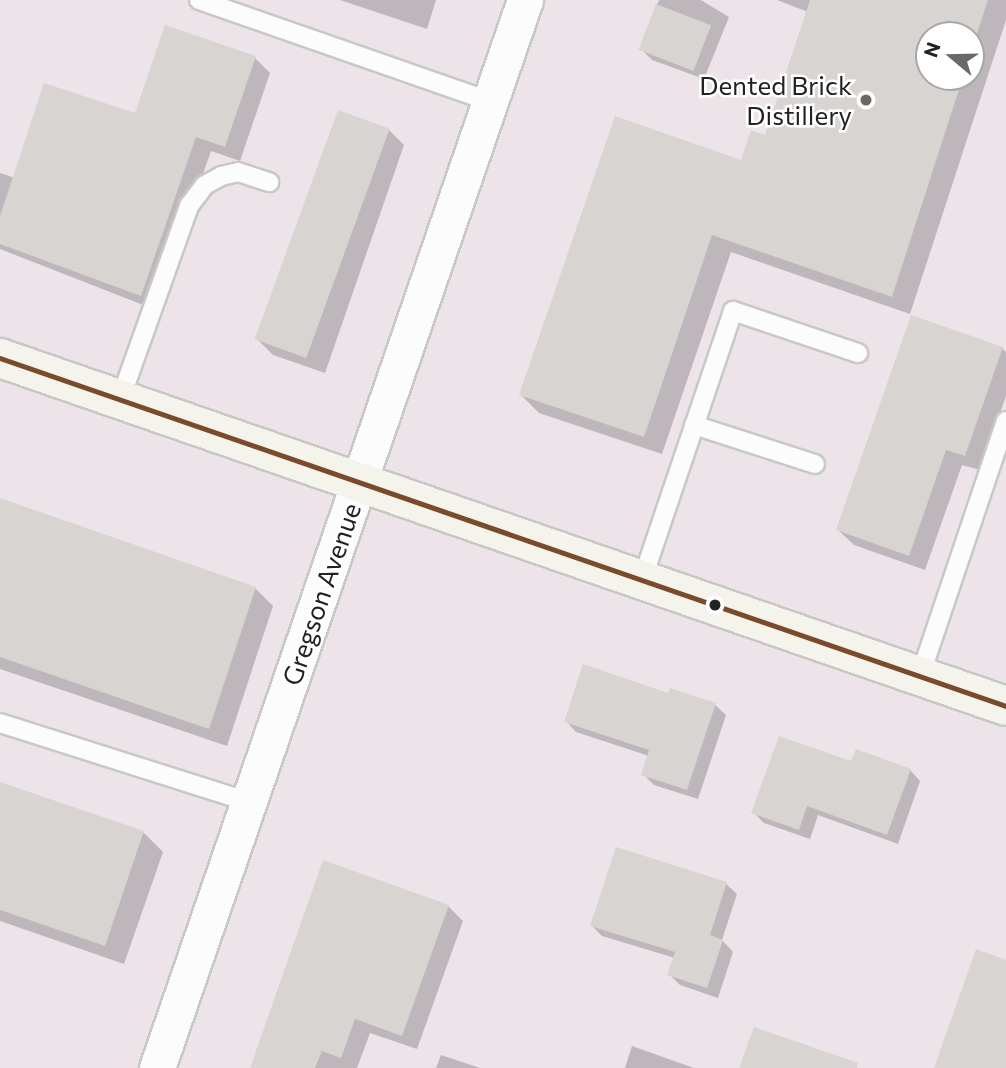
<!DOCTYPE html>
<html>
<head>
<meta charset="utf-8">
<style>
  body { margin:0 }
  #map { position:relative; width:1006px; height:1068px; overflow:hidden; background:#f0eeeb; font-family:Commissioner,sans-serif }
  div>[style] { position:absolute }
  .industrial>* { inset:0; background:#ede4e9 }
  .shadow>* { inset:0; background:#0003 }
  .building>* { inset:0; background:#d7d4d2; transform-origin:0 0 }
  .roads { filter:drop-shadow(2px 0 #c9c8c7) drop-shadow(-2px 0 #c9c8c7) drop-shadow(0 2px #c9c8c7) drop-shadow(0 -2px #c9c8c7) }
  .lane>* { height:18px; margin:-9px; padding:0 9px; transform-origin:9px; border-radius:9px; background:#fdfcfc }
  .street>* { height:35px; margin:-17.5px; padding:0 17.5px; transform-origin:17.5px; border-radius:17.5px; background:#fdfcfc }
  .secondary>* { height:38px; margin:-19px; padding:0 19px; transform-origin:19px; border-radius:19px; background:#f4f4ed }
  .bus-1>* { height:5px; margin:-2.5px; padding:0 2.5px; transform-origin:2.5px; border-radius:2.5px; background:#7a4b2a }
  .dots>* { width:19px; height:19px; translate:-50% -50%; box-sizing:border-box; border:4px solid #fff; border-radius:50% }
  span { translate:-50% -50%; white-space:nowrap; text-align:center; line-height:1.15; -webkit-text-stroke:5px #fff; paint-order:stroke }
  .poi-label { font-size:26px; color:#222 }
  .right { translate:-100% -50%; text-align:right }
  .street-label { font-size:26px; color:#222 }
  .north { position:absolute; left:915px; top:21px; width:70px; height:70px; box-sizing:border-box; background:#fff; border:2px solid #a7a7a7; border-radius:50%; rotate:289deg; font-size:19px; font-weight:700; line-height:28px; text-align:center; color:#222 }
  .north::after { content:''; display:block; margin:auto; width:24px; height:32px; background:#6a6968; clip-path:polygon(50% 0,100% 100%,50% 72%,0 100%) }
</style>
</head>
<body>
<div id="map">
  <div class="industrial">
    <div style="clip-path:polygon(evenodd,0 0,1006px 0,1006px 1068px,0 1068px,0 0,929px 35px,971px 35px,971px 77px,929px 77px,929px 35px)"></div>
  </div>
  <div class="shadow">
    <div style="clip-path:polygon(340px 0,436px 0,427px 29px)"></div>
    <div style="clip-path:polygon(659px 0,701px 0,729px 17px,704px 79px,652px 60px,641px 49px)"></div>
    <div style="clip-path:polygon(evenodd,777px 0,1006px 0,1006px 20px,910px 314px,731px 252px,662px 454px,539px 413px,521px 395px,767px 137px,808px 12px,777px 0,929px 35px,971px 35px,971px 77px,929px 77px,929px 35px)"></div>
    <div style="clip-path:polygon(255px 58px,270px 73px,240px 161px,211px 151px,156px 310px,0 249px,0 173px,15px 178px)"></div>
    <div style="clip-path:polygon(389px 130px,404px 145px,325px 373px,273px 355px,258px 340px)"></div>
    <div style="clip-path:polygon(1002px 348px,1006px 352px,1006px 396px,980px 470px,962px 465px,925px 570px,854px 545px,838px 530px)"></div>
    <div style="clip-path:polygon(0 500px,255px 588px,273px 606px,227px 746px,0 669px)"></div>
    <div style="clip-path:polygon(669px 695px,715px 705px,726px 715px,698px 799px,654px 785px,643px 774px,649px 756px,576px 732px,566px 721px)"></div>
    <div style="clip-path:polygon(852px 764px,910px 770px,920px 781px,898px 844px,818px 815px,810px 839px,764px 823px,753px 812px)"></div>
    <div style="clip-path:polygon(0 784px,144px 833px,163px 852px,124px 964px,0 921px)"></div>
    <div style="clip-path:polygon(726px 884px,737px 894px,722px 940px,733px 952px,718px 998px,680px 985px,669px 974px,675px 958px,602px 936px,592px 926px)"></div>
    <div style="clip-path:polygon(448px 906px,463px 921px,417px 1049px,370px 1033px,357px 1068px,251px 1068px)"></div>
    <div style="clip-path:polygon(632px 1046px,694px 1068px,625px 1068px)"></div>
    <div style="clip-path:polygon(441px 1055px,480px 1068px,436px 1068px)"></div>
  </div>
  <div class="building">
    <div style="clip-path:polygon(810px 0,988px 0,971px 52px,971px 35px,929px 35px,929px 77px,963px 77px,892px 297px,712px 235px,644px 437px,519px 395px,615px 116px,741px 160px,751px 130px,765px 135px)"></div>
    <div style="left:656px;top:4px;width:59px;height:49px;rotate:21deg"></div>
    <div style="clip-path:polygon(165px 25px,256px 56px,225px 147px,196px 137px,141px 296px,0 244px,0 216px,44px 83px,135px 113px)"></div>
    <div style="left:338px;top:110px;width:55px;height:244px;rotate:20deg"></div>
    <div style="clip-path:polygon(911px 315px,1003px 347px,965px 456px,946px 450px,909px 556px,836px 530px)"></div>
    <div style="clip-path:polygon(0 498px,256px 587px,209px 729px,0 657px)"></div>
    <div style="clip-path:polygon(583px 664px,668px 693px,670px 688px,716px 703px,687px 790px,641px 775px,649px 750px,564px 722px)"></div>
    <div style="clip-path:polygon(779px 736px,851px 761px,856px 749px,911px 769px,887px 835px,807px 806px,799px 830px,751px 813px)"></div>
    <div style="clip-path:polygon(0 782px,144px 831px,105px 946px,0 910px)"></div>
    <div style="clip-path:polygon(616px 847px,727px 882px,710px 935px,723px 940px,707px 988px,667px 975px,675px 952px,590px 926px)"></div>
    <div style="clip-path:polygon(323px 860px,449px 905px,402px 1036px,355px 1019px,341px 1058px,322px 1051px,315px 1068px,250px 1068px)"></div>
    <div style="clip-path:polygon(976px 949px,1006px 960px,1006px 1068px,934px 1068px)"></div>
    <div style="clip-path:polygon(754px 1027px,858px 1063px,857px 1068px,739px 1068px)"></div>
  </div>
  <div class="roads">
    <div class="lane">
      <div style="left:199px;top:0;width:307px;rotate:19.2deg"></div>
      <div style="left:120px;top:400px;width:206px;rotate:-70.4deg"></div>
      <div style="left:189px;top:206px;width:26px;rotate:-53deg"></div>
      <div style="left:205px;top:185px;width:18px;rotate:-29deg"></div>
      <div style="left:221px;top:176px;width:17px;rotate:-13deg"></div>
      <div style="left:238px;top:172px;width:33px;rotate:18deg"></div>
      <div style="left:694px;top:425px;width:127px;rotate:17.9deg"></div>
      <div style="left:642px;top:580px;width:284px;rotate:-71.3deg"></div>
      <div style="left:733px;top:311px;width:132px;rotate:18.6deg"></div>
      <div style="left:920px;top:676px;width:269px;rotate:-71.4deg"></div>
      <div style="left:0;top:723px;width:261px;rotate:17.6deg"></div>
    </div>
    <div class="street">
      <div style="left:157px;top:1068px;width:1130px;rotate:-70.99deg"></div>
    </div>
    <div class="secondary">
      <div style="left:0;top:358px;width:1064px;rotate:19.08deg"></div>
    </div>
  </div>
  <div class="bus-1">
    <div style="left:0;top:358px;width:1064px;rotate:19.08deg"></div>
  </div>
  <div class="dots">
    <div style="left:866px;top:100px;background:#6a6968"></div>
    <div style="left:715px;top:605px;background:#222"></div>
  </div>
  <div class="poi-label">
    <span class="right" style="left:852px;top:100px">Dented Brick<br>Distillery</span>
  </div>
  <div class="street-label">
    <span style="left:321px;top:594px;rotate:-71deg">Gregson Avenue</span>
  </div>
  <div class="north">N</div>
</div>
</body>
</html>
